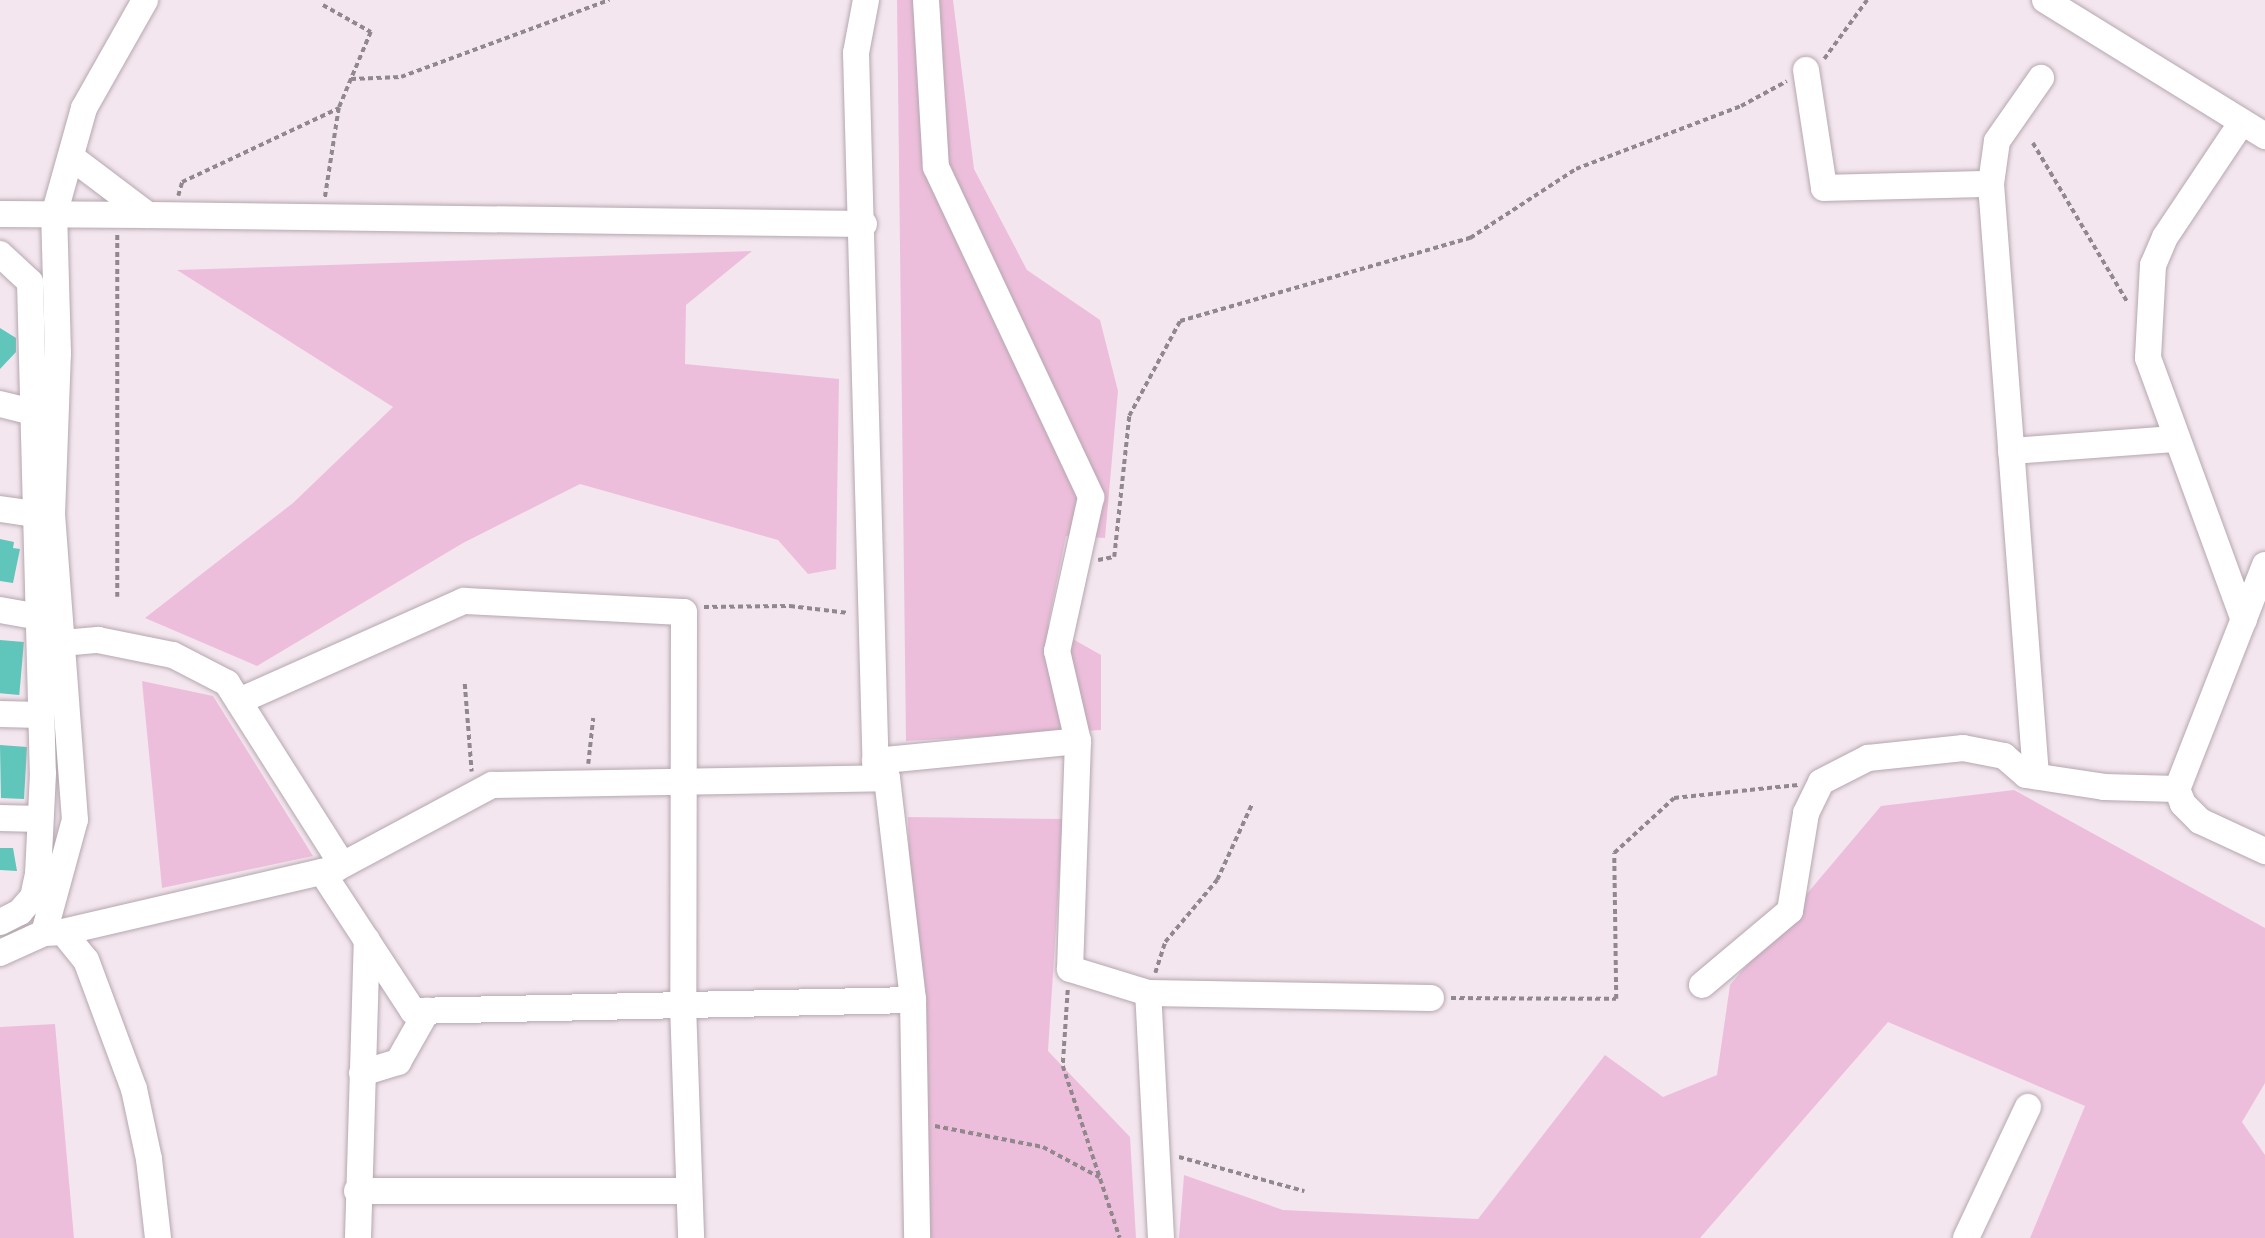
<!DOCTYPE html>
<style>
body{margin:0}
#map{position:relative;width:2265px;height:1238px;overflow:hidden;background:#f4e6ee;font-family:"Alegreya Sans",sans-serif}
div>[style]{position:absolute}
.green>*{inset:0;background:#edbedb}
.building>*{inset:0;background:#60c5ba;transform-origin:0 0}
.path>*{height:3.5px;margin-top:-1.75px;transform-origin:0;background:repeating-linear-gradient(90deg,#91888d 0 5px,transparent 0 8.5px)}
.roads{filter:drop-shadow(0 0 2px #b5a7af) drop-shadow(0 0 2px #b5a7af)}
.minor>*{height:26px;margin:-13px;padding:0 13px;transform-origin:13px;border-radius:13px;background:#fff}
span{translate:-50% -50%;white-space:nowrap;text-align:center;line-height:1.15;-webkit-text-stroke:6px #f4e6ee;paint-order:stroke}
</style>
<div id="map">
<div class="green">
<div style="clip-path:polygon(897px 0,953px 0,974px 169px,1027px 270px,1100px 320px,1118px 391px,1105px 538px,1066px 536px,1048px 625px,1101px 655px,1101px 730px,906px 741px)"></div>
<div style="clip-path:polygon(752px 251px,686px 305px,685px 364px,839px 379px,836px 569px,808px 574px,778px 540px,580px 484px,463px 543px,257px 666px,145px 618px,293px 503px,393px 407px,177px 270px)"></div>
<div style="clip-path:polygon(142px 681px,213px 696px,313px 856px,162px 888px)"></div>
<div style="clip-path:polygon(2014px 790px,2265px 928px,2265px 1083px,2242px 1122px,2265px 1155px,2265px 1238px,2030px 1238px,2085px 1106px,1888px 1022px,1700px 1238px,1179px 1238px,1184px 1175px,1283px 1210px,1478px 1219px,1605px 1055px,1663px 1097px,1717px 1075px,1730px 985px,1881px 806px)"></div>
<div style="clip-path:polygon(908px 817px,1063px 819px,1048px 1051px,1130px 1137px,1136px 1238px,919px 1238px)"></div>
<div style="clip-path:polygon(55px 1024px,74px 1238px,0 1238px,0 1027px)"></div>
</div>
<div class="building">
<div style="clip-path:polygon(0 328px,16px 338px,16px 352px,0 369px)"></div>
<div style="clip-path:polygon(0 539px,14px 542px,13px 548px,20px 549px,13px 583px,0 581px)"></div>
<div style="left:0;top:640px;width:24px;height:53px;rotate:5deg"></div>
<div style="clip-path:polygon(0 745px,27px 747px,24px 799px,1px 798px)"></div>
<div style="clip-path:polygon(0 848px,13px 848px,17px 871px,0 870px)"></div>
</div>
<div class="path">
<div style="left:323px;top:5px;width:55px;rotate:29.4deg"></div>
<div style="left:371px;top:32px;width:82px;rotate:112.8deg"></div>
<div style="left:1824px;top:59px;width:73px;rotate:-53.9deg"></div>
<div style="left:351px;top:79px;width:50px;rotate:-2.3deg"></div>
<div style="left:401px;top:77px;width:222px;rotate:-20.3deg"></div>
<div style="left:2033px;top:143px;width:186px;rotate:59.3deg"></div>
<div style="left:178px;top:196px;width:15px;rotate:-74deg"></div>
<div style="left:182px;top:182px;width:174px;rotate:-25.2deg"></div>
<div style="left:339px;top:108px;width:91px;rotate:98.8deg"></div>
<div style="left:1098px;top:560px;width:16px;rotate:-11deg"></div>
<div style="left:1114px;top:557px;width:142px;rotate:-83.9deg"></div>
<div style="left:1129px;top:416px;width:108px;rotate:-61.8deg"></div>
<div style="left:1180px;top:321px;width:302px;rotate:-16deg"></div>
<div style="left:1470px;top:238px;width:126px;rotate:-33.1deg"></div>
<div style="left:1576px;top:169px;width:177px;rotate:-20.9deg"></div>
<div style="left:1741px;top:106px;width:52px;rotate:-28.5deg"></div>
<div style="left:117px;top:597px;width:363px;rotate:-90deg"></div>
<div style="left:704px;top:607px;width:86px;rotate:-0.7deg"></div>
<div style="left:790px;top:606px;width:59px;rotate:6.8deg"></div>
<div style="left:465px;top:684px;width:88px;rotate:85.5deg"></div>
<div style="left:588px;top:764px;width:46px;rotate:-83.8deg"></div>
<div style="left:1155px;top:973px;width:33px;rotate:-72deg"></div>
<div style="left:1165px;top:942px;width:81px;rotate:-50deg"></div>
<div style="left:1217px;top:880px;width:84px;rotate:-65.3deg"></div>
<div style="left:1068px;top:990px;width:76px;rotate:93.8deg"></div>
<div style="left:1063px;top:1066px;width:181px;rotate:71.7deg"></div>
<div style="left:1451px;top:998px;width:165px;rotate:0.3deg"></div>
<div style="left:1616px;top:999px;width:146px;rotate:-90.8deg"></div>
<div style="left:1614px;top:853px;width:81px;rotate:-42.5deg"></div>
<div style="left:1674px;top:798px;width:125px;rotate:-6deg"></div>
<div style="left:935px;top:1126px;width:110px;rotate:11deg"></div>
<div style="left:1043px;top:1147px;width:64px;rotate:28.2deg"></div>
<div style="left:1179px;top:1157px;width:130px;rotate:15.2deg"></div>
</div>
<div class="roads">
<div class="minor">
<div style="left:866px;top:0;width:54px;rotate:100.7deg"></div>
<div style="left:856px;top:53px;width:725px;rotate:88.42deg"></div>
<div style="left:926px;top:0;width:167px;rotate:86.6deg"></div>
<div style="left:936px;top:167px;width:365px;rotate:64.8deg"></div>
<div style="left:1091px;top:497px;width:158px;rotate:102.4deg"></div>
<div style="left:1057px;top:651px;width:92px;rotate:76.9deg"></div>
<div style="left:1078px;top:741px;width:228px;rotate:92deg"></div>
<div style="left:1070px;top:969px;width:82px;rotate:17.1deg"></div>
<div style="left:2045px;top:0;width:259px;rotate:31.7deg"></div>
<div style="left:1806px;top:70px;width:119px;rotate:81.3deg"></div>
<div style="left:1824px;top:188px;width:167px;rotate:-1.4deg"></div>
<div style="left:1991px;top:184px;width:594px;rotate:85.65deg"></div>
<div style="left:2242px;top:122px;width:138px;rotate:123.8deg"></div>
<div style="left:2165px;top:237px;width:30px;rotate:113deg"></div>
<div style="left:2153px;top:265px;width:93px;rotate:93.1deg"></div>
<div style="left:2148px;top:358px;width:279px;rotate:69.9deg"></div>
<div style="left:71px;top:157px;width:96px;rotate:37deg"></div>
<div style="left:148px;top:215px;width:716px;rotate:0.72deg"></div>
<div style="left:1991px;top:184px;width:43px;rotate:-82.1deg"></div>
<div style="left:1997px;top:141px;width:77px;rotate:-55.1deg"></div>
<div style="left:0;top:214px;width:148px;rotate:0.4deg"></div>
<div style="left:0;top:254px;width:41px;rotate:43deg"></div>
<div style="left:30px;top:282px;width:491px;rotate:88.5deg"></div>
<div style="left:43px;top:773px;width:101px;rotate:92.8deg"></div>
<div style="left:38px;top:874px;width:24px;rotate:102deg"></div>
<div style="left:33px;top:897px;width:20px;rotate:131deg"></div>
<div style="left:20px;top:912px;width:22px;rotate:153deg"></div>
<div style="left:0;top:404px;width:34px;rotate:14deg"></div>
<div style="left:2011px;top:451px;width:164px;rotate:-4.2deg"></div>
<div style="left:0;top:509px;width:36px;rotate:8deg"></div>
<div style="left:2265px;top:565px;width:241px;rotate:111.4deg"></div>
<div style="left:2177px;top:789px;width:16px;rotate:68deg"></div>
<div style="left:2183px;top:804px;width:24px;rotate:45deg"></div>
<div style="left:2200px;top:821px;width:72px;rotate:24.8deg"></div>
<div style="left:0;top:610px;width:40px;rotate:10deg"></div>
<div style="left:62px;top:643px;width:36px;rotate:-5deg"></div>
<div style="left:98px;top:640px;width:76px;rotate:11.3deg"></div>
<div style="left:173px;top:655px;width:61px;rotate:27.4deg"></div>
<div style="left:227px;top:683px;width:214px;rotate:57.6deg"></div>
<div style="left:239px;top:701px;width:246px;rotate:-24deg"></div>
<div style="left:464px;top:601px;width:220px;rotate:2.9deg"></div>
<div style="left:684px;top:612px;width:393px;rotate:90.1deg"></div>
<div style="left:683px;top:1005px;width:233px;rotate:88deg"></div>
<div style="left:0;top:714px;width:41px;rotate:1.4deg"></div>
<div style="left:875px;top:761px;width:204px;rotate:-5.6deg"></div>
<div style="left:0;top:818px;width:40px;rotate:1.4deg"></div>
<div style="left:322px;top:872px;width:166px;rotate:56.8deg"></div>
<div style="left:413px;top:1011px;width:500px;rotate:-1.26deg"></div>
<div style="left:63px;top:932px;width:281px;rotate:-13.1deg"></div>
<div style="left:337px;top:868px;width:176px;rotate:-28.2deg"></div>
<div style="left:492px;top:785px;width:395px;rotate:-1deg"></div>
<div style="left:887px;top:778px;width:224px;rotate:83.3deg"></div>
<div style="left:913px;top:1000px;width:238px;rotate:89deg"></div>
<div style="left:44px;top:933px;width:117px;rotate:-74.7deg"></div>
<div style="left:75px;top:820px;width:306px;rotate:-94.3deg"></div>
<div style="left:52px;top:515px;width:161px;rotate:-87.9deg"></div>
<div style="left:58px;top:354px;width:139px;rotate:-91.6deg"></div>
<div style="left:54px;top:215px;width:111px;rotate:-74.3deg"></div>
<div style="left:84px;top:108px;width:124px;rotate:-60.5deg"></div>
<div style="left:0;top:953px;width:48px;rotate:-24.4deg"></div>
<div style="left:44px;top:933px;width:19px;rotate:-3deg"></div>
<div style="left:63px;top:932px;width:36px;rotate:51deg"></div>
<div style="left:86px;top:960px;width:138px;rotate:69.6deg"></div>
<div style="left:134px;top:1089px;width:72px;rotate:77.9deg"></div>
<div style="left:149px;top:1159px;width:80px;rotate:83.5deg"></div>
<div style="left:1702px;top:985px;width:115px;rotate:-40.1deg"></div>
<div style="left:1790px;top:911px;width:99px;rotate:-80.7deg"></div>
<div style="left:1806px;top:813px;width:34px;rotate:-64deg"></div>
<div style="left:1821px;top:782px;width:53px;rotate:-27.1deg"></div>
<div style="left:1868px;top:758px;width:96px;rotate:-6deg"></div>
<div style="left:1963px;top:748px;width:42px;rotate:11deg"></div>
<div style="left:2004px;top:756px;width:29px;rotate:41deg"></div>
<div style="left:2026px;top:775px;width:79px;rotate:8.7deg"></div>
<div style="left:2104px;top:787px;width:73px;rotate:1.6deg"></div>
<div style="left:362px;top:1073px;width:38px;rotate:-17deg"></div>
<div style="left:398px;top:1062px;width:59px;rotate:-60.4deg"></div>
<div style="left:357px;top:1191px;width:332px"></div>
<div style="left:358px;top:1238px;width:298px;rotate:-88.3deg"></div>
<div style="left:1161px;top:1238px;width:245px;rotate:-93deg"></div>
<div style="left:1148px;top:993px;width:283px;rotate:1deg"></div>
<div style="left:1966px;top:1238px;width:145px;rotate:-64.7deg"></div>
</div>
</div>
</div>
